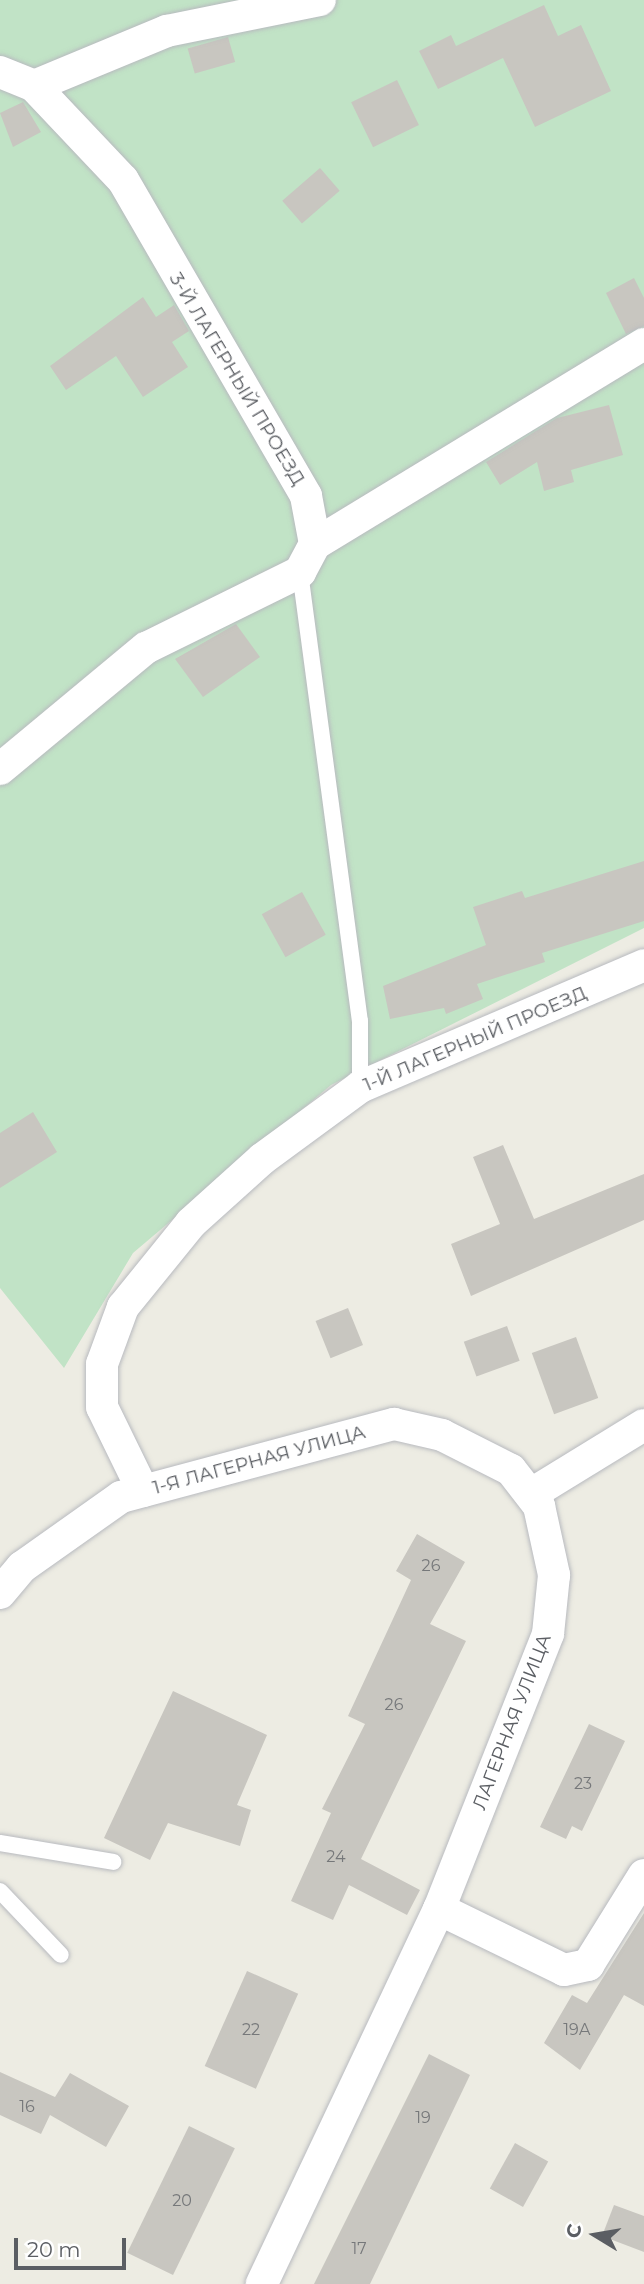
<!DOCTYPE html>
<meta charset="utf-8">
<style>
body{margin:0}
#map{position:relative;width:644px;height:2284px;overflow:hidden;background:#edece3;font-family:Montserrat,sans-serif}
div>[style]{position:absolute}
.green>*{inset:0;background:#c1e3c6}
.building>*{inset:0;background:#c8c6c0;transform-origin:0 0}
.roads{filter:drop-shadow(0 0 2px #b8babf) drop-shadow(0 0 2px #b8babf)}
.lane>*{height:16px;margin:-8px;padding:0 8px;transform-origin:8px;border-radius:8px;background:#fff}
.street>*{height:32px;margin:-16px;padding:0 16px;transform-origin:16px;border-radius:16px;background:#fff}
span{translate:-50% -50%;white-space:nowrap;text-align:center;line-height:1.15;-webkit-text-stroke:5px #fff;paint-order:stroke}
.number-label{font-size:16px;color:#76787a}
.number-label span{-webkit-text-stroke-width:0}
.street-label{font-size:19px;color:#5b5e63}
.north{position:absolute;left:560px;top:2200px;width:70px;height:70px;-webkit-text-stroke:5px #fff;paint-order:stroke;rotate:281deg;font-size:19px;font-weight:700;line-height:28px;text-align:center;color:#5b5e63}
.north::after{content:'';display:block;margin:auto;width:24px;height:32px;background:#5b5e63;clip-path:polygon(50% 0,100% 100%,50% 72%,0 100%)}
.scale{position:absolute;left:14px;top:2238px;width:112px;height:32px;box-sizing:border-box;border:4px solid #5b5e63;border-top:0;padding-left:9px;font-size:21px;line-height:24px;white-space:nowrap;color:#5b5e63;-webkit-text-stroke:5px #fff;paint-order:stroke}
</style>
<div id="map">
<div class="green">
<div style="clip-path:polygon(0 0,644px 0,644px 928px,331px 1085px,133px 1253px,64px 1368px,0 1288px)"></div>
</div>
<div class="building">
<div style="clip-path:polygon(544px 5px,558px 36px,581px 25px,611px 91px,535px 127px,503px 58px,438px 89px,419px 51px,451px 35px,456px 46px)"></div>
<div style="left:228px;top:37px;width:26px;height:42px;rotate:74deg"></div>
<div style="left:397px;top:80px;width:50px;height:51px;rotate:64deg"></div>
<div style="clip-path:polygon(23px 102px,41px 132px,13px 147px,0 113px)"></div>
<div style="left:320px;top:168px;width:30px;height:50px;rotate:49deg"></div>
<div style="clip-path:polygon(634px 278px,644px 298px,644px 326px,626px 334px,606px 293px)"></div>
<div style="clip-path:polygon(143px 297px,156px 317px,174px 305px,189px 331px,172px 342px,188px 367px,143px 397px,116px 356px,66px 390px,50px 366px)"></div>
<div style="clip-path:polygon(609px 405px,623px 455px,571px 470px,574px 482px,544px 491px,537px 462px,500px 485px,486px 462px,557px 418px)"></div>
<div style="clip-path:polygon(236px 624px,260px 657px,203px 697px,175px 659px)"></div>
<div style="clip-path:polygon(644px 861px,644px 921px,542px 953px,545px 962px,477px 984px,483px 999px,446px 1014px,444px 1008px,390px 1019px,383px 986px,486px 945px,473px 907px,522px 891px,525px 898px)"></div>
<div style="left:302px;top:892px;width:49px;height:46px;rotate:61deg"></div>
<div style="clip-path:polygon(33px 1112px,57px 1152px,0 1188px,0 1133px)"></div>
<div style="clip-path:polygon(503px 1145px,534px 1219px,644px 1174px,644px 1220px,471px 1296px,451px 1244px,500px 1224px,473px 1157px)"></div>
<div style="left:348px;top:1308px;width:40px;height:35px;rotate:68deg"></div>
<div style="left:507px;top:1326px;width:37px;height:46px;rotate:70deg"></div>
<div style="left:576px;top:1337px;width:65px;height:47px;rotate:70deg"></div>
<div style="clip-path:polygon(417px 1534px,465px 1562px,430px 1624px,466px 1641px,361px 1859px,420px 1890px,407px 1915px,349px 1885px,333px 1920px,291px 1901px,331px 1813px,322px 1809px,365px 1724px,348px 1716px,411px 1580px,396px 1571px)"></div>
<div style="clip-path:polygon(173px 1691px,267px 1735px,237px 1805px,251px 1810px,240px 1846px,168px 1823px,150px 1860px,104px 1838px)"></div>
<div style="clip-path:polygon(589px 1724px,625px 1741px,582px 1831px,572px 1826px,566px 1839px,540px 1827px)"></div>
<div style="clip-path:polygon(644px 1913px,644px 2006px,624px 1995px,580px 2070px,544px 2043px,572px 1995px,587px 2003px)"></div>
<div style="left:247px;top:1971px;width:56px;height:104px;rotate:24deg"></div>
<div style="clip-path:polygon(429px 2054px,470px 2075px,370px 2284px,314px 2284px)"></div>
<div style="clip-path:polygon(0 2072px,55px 2097px,70px 2073px,129px 2106px,106px 2147px,50px 2115px,41px 2134px,0 2115px)"></div>
<div style="left:189px;top:2126px;width:51px;height:141px;rotate:26deg"></div>
<div style="left:515px;top:2143px;width:38px;height:52px;rotate:29deg"></div>
<div style="clip-path:polygon(614px 2205px,644px 2216px,644px 2252px,602px 2236px)"></div>
</div>
<div class="roads">
<div class="lane">
<div style="left:300px;top:572px;width:453px;rotate:82.4deg"></div>
<div style="left:360px;top:1021px;width:66px;rotate:90deg"></div>
<div style="left:0;top:1843px;width:115px;rotate:9.5deg"></div>
<div style="left:0;top:1891px;width:88px;rotate:46.4deg"></div>
</div>
<div class="street">
<div style="left:0;top:72px;width:37px;rotate:22deg"></div>
<div style="left:34px;top:86px;width:129px;rotate:46.6deg"></div>
<div style="left:123px;top:180px;width:365px;rotate:59.9deg"></div>
<div style="left:306px;top:496px;width:49px;rotate:79.4deg"></div>
<div style="left:315px;top:544px;width:385px;rotate:-31.3deg"></div>
<div style="left:34px;top:86px;width:144px;rotate:-22.5deg"></div>
<div style="left:167px;top:31px;width:156px;rotate:-11.5deg"></div>
<div style="left:0;top:769px;width:190px;rotate:-39.7deg"></div>
<div style="left:146px;top:648px;width:172px;rotate:-26.3deg"></div>
<div style="left:300px;top:572px;width:32px;rotate:-62deg"></div>
<div style="left:143px;top:1491px;width:93px;rotate:-116deg"></div>
<div style="left:102px;top:1407px;width:43px;rotate:-90deg"></div>
<div style="left:102px;top:1364px;width:61px;rotate:-69.8deg"></div>
<div style="left:123px;top:1307px;width:108px;rotate:-51deg"></div>
<div style="left:191px;top:1223px;width:96px;rotate:-42deg"></div>
<div style="left:262px;top:1159px;width:122px;rotate:-36.3deg"></div>
<div style="left:360px;top:1087px;width:309px;rotate:-23.2deg"></div>
<div style="left:533px;top:1493px;width:130px;rotate:-31.5deg"></div>
<div style="left:0;top:1593px;width:34px;rotate:-50deg"></div>
<div style="left:22px;top:1567px;width:121px;rotate:-35.3deg"></div>
<div style="left:121px;top:1497px;width:283px;rotate:-15deg"></div>
<div style="left:394px;top:1424px;width:49px;rotate:12.9deg"></div>
<div style="left:442px;top:1435px;width:77px;rotate:26.9deg"></div>
<div style="left:511px;top:1470px;width:46px;rotate:52.1deg"></div>
<div style="left:539px;top:1506px;width:71px;rotate:77.7deg"></div>
<div style="left:554px;top:1575px;width:59px;rotate:95.8deg"></div>
<div style="left:548px;top:1634px;width:296px;rotate:111.6deg"></div>
<div style="left:439px;top:1909px;width:415px;rotate:115.3deg"></div>
<div style="left:439px;top:1909px;width:139px;rotate:26deg"></div>
<div style="left:564px;top:1970px;width:25px;rotate:-12deg"></div>
<div style="left:588px;top:1965px;width:106px;rotate:-58.1deg"></div>
</div>
</div>
<div class="number-label">
<span style="left:431px;top:1566px">26</span>
<span style="left:394px;top:1705px">26</span>
<span style="left:583px;top:1784px">23</span>
<span style="left:336px;top:1857px">24</span>
<span style="left:251px;top:2030px">22</span>
<span style="left:577px;top:2030px">19А</span>
<span style="left:27px;top:2107px">16</span>
<span style="left:423px;top:2118px">19</span>
<span style="left:182px;top:2201px">20</span>
<span style="left:359px;top:2249px">17</span>
</div>
<div class="street-label">
<span style="left:237px;top:379px;rotate:59deg">3-Й ЛАГЕРНЫЙ ПРОЕЗД</span>
<span style="left:475px;top:1039px;rotate:-23deg">1-Й ЛАГЕРНЫЙ ПРОЕЗД</span>
<span style="left:259px;top:1460px;rotate:-15deg">1-Я ЛАГЕРНАЯ УЛИЦА</span>
<span style="left:512px;top:1722px;rotate:-69deg">ЛАГЕРНАЯ УЛИЦА</span>
</div>
<div class="north">С</div>
<div class="scale">20 m</div>
</div>
